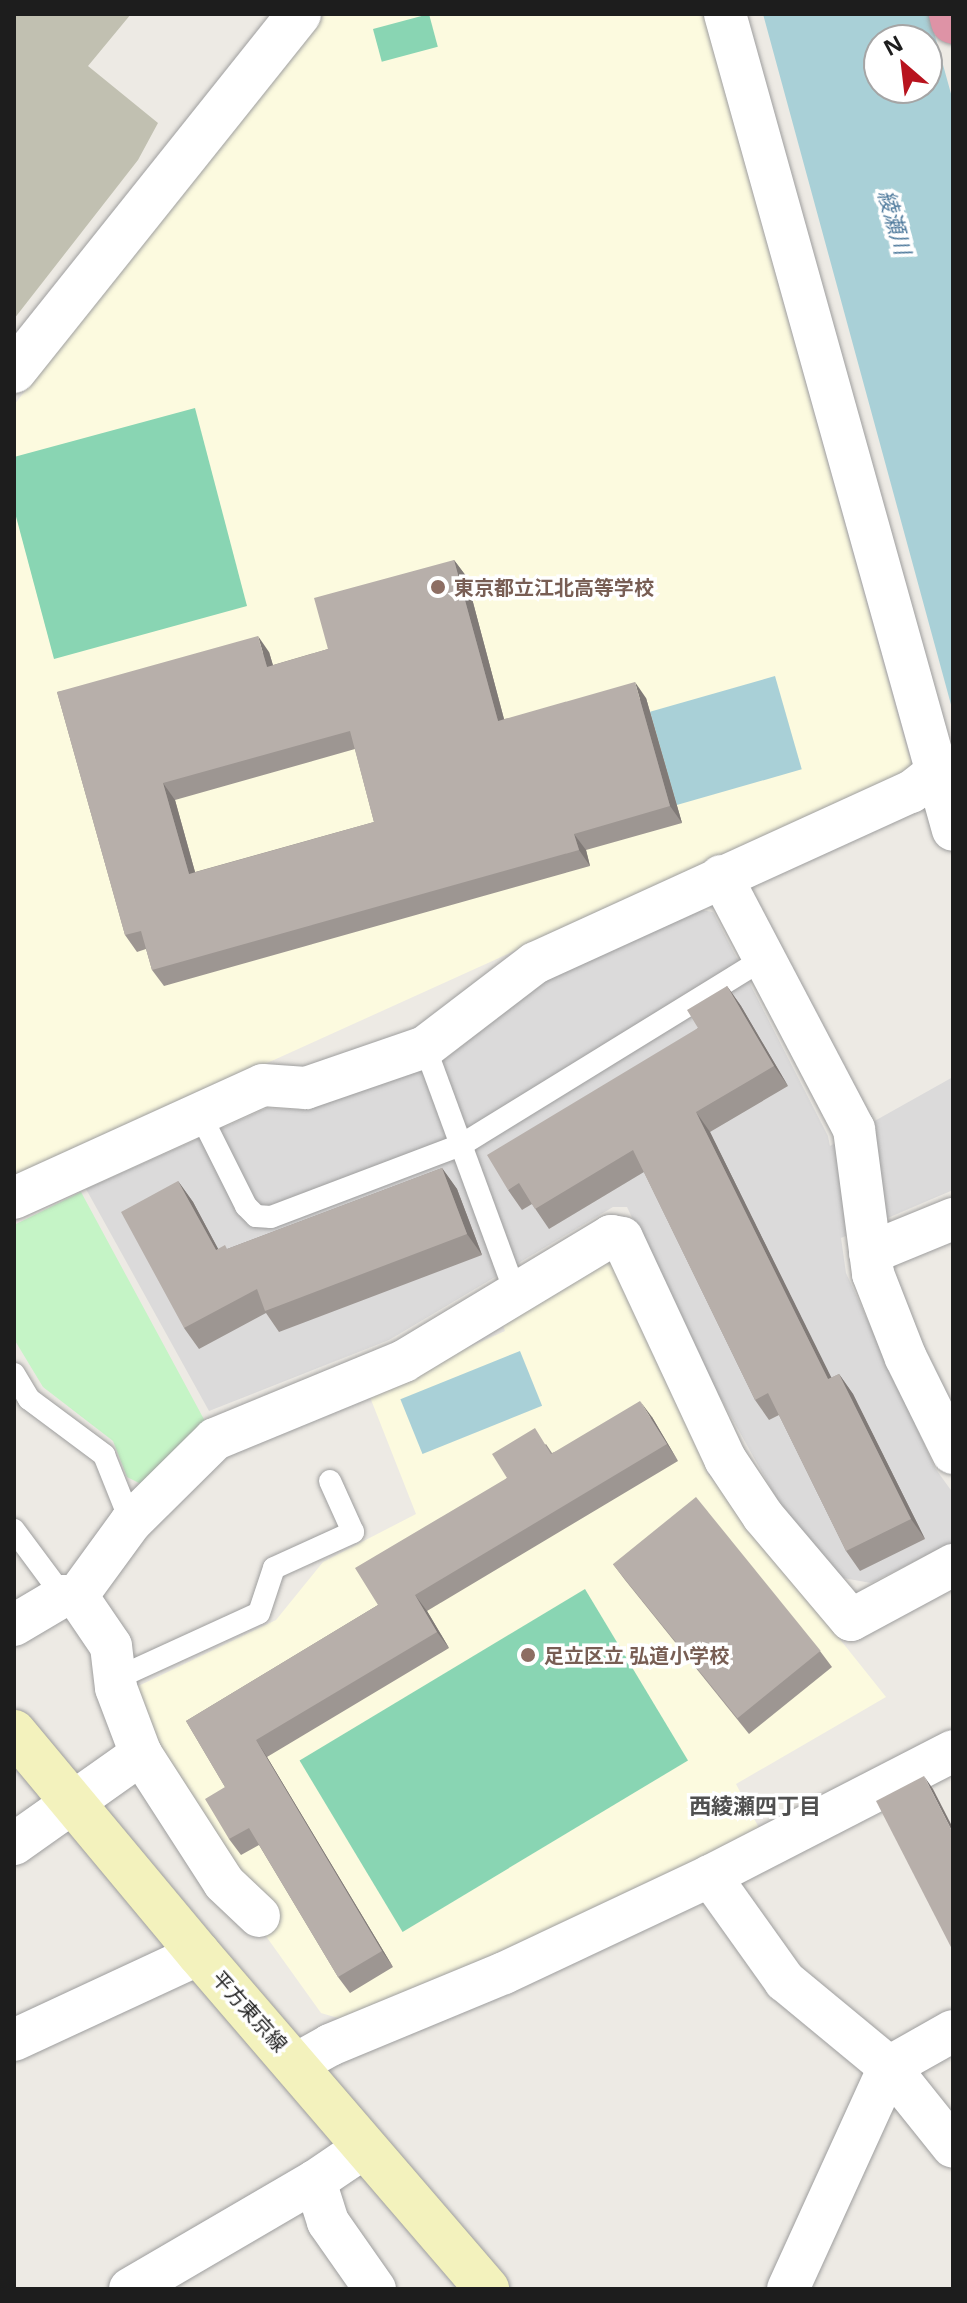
<!DOCTYPE html>
<meta charset="utf-8">
<style>
body{margin:0}
#map{position:relative;width:967px;height:2303px;overflow:hidden;background:#edeae4;font-family:"Open Sans","Noto Sans JP",sans-serif}
div>[style]{position:absolute}
.residential>*{inset:0;background:#dbdada}
.education>*{inset:0;background:#fcfadf}
.construction>*{inset:0;background:#c1c0b1}
.park>*{inset:0;background:#c5f4c6}
.pitch>*{inset:0;background:#89d5b3;transform-origin:0 0}
.water>*{inset:0;background:#a9d0d7;transform-origin:0 0}
.roads{filter:drop-shadow(0 0 2px #9e9e9e) drop-shadow(0 0 2px #9e9e9e)}
.service>*{height:22px;margin:-11px;padding:0 11px;transform-origin:11px;border-radius:11px;background:#fff}
.minor>*{height:42px;margin:-21px;padding:0 21px;transform-origin:21px;border-radius:21px;background:#fff}
.tertiary>*{height:44px;margin:-22px;padding:0 22px;transform-origin:22px;border-radius:22px;background:#fff}
.secondary>*{height:44px;margin:-22px;padding:0 22px;transform-origin:22px;border-radius:22px;background:#f3f2bd}
.motorway>*{height:44px;margin:-22px;padding:0 22px;transform-origin:22px;border-radius:22px;background:#de93a6}
.wall>*{inset:0;background:#9d9692}
.shaded-wall>*{inset:0;background:#807a77}
.building>*{inset:0;background:#b7afaa;transform-origin:0 0}
.dots>*{width:22px;height:22px;translate:-50% -50%;box-sizing:border-box;border:4px solid #fff;border-radius:50%}
span{translate:-50% -50%;white-space:nowrap;text-align:center;line-height:1.15;-webkit-text-stroke:7px #fff;paint-order:stroke}
.education-label{font-size:20px;color:#785e54;font-weight:700}
.left{translate:0 -50%;text-align:left}
.street-label{font-size:20px;color:#1d1d1d}
.water-label{font-size:22px;color:#507b9d;font-style:italic}
.neighbourhood-label{font-size:22px;color:#505050;font-weight:700}
.frame{position:absolute;inset:0;border:16px solid #1d1d1d;pointer-events:none}
.north{position:absolute;left:863px;top:24px;width:80px;height:80px;box-sizing:border-box;background:#fff;border:2px solid #a5a5a5;border-radius:50%;rotate:332deg;font-size:22px;font-weight:700;line-height:32px;text-align:center;color:#1d1d1d}
.north::after{content:'';display:block;margin:auto;width:28px;height:36px;background:#b8131e;clip-path:polygon(50% 0,100% 100%,50% 72%,0 100%)}
</style>
<div id="map">
<div class="residential">
<div style="clip-path:polygon(694px 909px,713px 912px,828px 1136px,830px 1146px,953px 1077px,953px 1190px,841px 1238px,846px 1273px,935px 1468px,953px 1493px,953px 1542px,871px 1583px,838px 1577px,777px 1499px,709px 1377px,627px 1207px,613px 1207px,389px 1340px,209px 1411px,86px 1189px,267px 1108px,308px 1110px,445px 1059px,543px 982px)"></div>
</div>
<div class="education">
<div style="clip-path:polygon(324px 14px,703px 14px,913px 770px,14px 1178px,14px 405px)"></div>
<div style="clip-path:polygon(606px 1259px,627px 1271px,708px 1474px,886px 1697px,736px 1784px,760px 1830px,355px 2023px,321px 2013px,258px 1925px,159px 1760px,130px 1690px,276px 1620px,323px 1562px,416px 1514px,368px 1392px,505px 1331px,500px 1318px)"></div>
</div>
<div class="construction">
<div style="clip-path:polygon(14px 14px,131px 14px,88px 66px,158px 123px,138px 160px,14px 319px)"></div>
</div>
<div class="park">
<div style="clip-path:polygon(81px 1192px,206px 1423px,143px 1485px,127px 1477px,113px 1441px,43px 1387px,14px 1339px,14px 1225px)"></div>
</div>
<div class="pitch">
<div style="left:429px;top:14px;width:34px;height:58px;rotate:75deg"></div>
<div style="clip-path:polygon(195px 408px,247px 606px,54px 659px,14px 509px,14px 457px)"></div>
<div style="left:585px;top:1589px;width:200px;height:333px;rotate:59deg"></div>
</div>
<div class="water">
<div style="clip-path:polygon(evenodd,763px 14px,929px 14px,953px 101px,953px 712px,763px 14px,879px 40px,927px 40px,927px 88px,879px 88px,879px 40px)"></div>
<div style="left:775px;top:676px;width:97px;height:130px;rotate:74deg"></div>
<div style="left:520px;top:1351px;width:59px;height:129px;rotate:68deg"></div>
</div>
<div class="roads">
<div class="service">
<div style="left:425px;top:1047px;width:263px;rotate:69.8deg"></div>
<div style="left:200px;top:1114px;width:103px;rotate:63.4deg"></div>
<div style="left:246px;top:1206px;width:14px;rotate:45deg"></div>
<div style="left:256px;top:1216px;width:15px;rotate:4deg"></div>
<div style="left:271px;top:1217px;width:203px;rotate:-20.8deg"></div>
<div style="left:461px;top:1145px;width:357px;rotate:-31.6deg"></div>
<div style="left:14px;top:1374px;width:29px;rotate:59deg"></div>
<div style="left:29px;top:1399px;width:94px;rotate:36.7deg"></div>
<div style="left:104px;top:1455px;width:72px;rotate:68.1deg"></div>
<div style="left:14px;top:1530px;width:82px;rotate:53.4deg"></div>
<div style="left:115px;top:1679px;width:158px;rotate:-24.6deg"></div>
<div style="left:259px;top:1613px;width:47px;rotate:-71.6deg"></div>
<div style="left:274px;top:1568px;width:87px;rotate:-24.5deg"></div>
<div style="left:353px;top:1532px;width:56px;rotate:-114.3deg"></div>
</div>
<div class="minor">
<div style="left:725px;top:14px;width:847px;rotate:74.39deg"></div>
<div style="left:721px;top:876px;width:286px;rotate:62.3deg"></div>
<div style="left:854px;top:1129px;width:146px;rotate:82.5deg"></div>
<div style="left:873px;top:1274px;width:90px;rotate:68.6deg"></div>
<div style="left:906px;top:1358px;width:106px;rotate:63.7deg"></div>
<div style="left:14px;top:1198px;width:273px;rotate:-24.4deg"></div>
<div style="left:263px;top:1085px;width:43px;rotate:4deg"></div>
<div style="left:306px;top:1088px;width:126px;rotate:-19deg"></div>
<div style="left:425px;top:1047px;width:138px;rotate:-37.4deg"></div>
<div style="left:535px;top:963px;width:413px;rotate:-24.5deg"></div>
<div style="left:911px;top:792px;width:34px;rotate:-38deg"></div>
<div style="left:870px;top:1253px;width:90px;rotate:-22.3deg"></div>
<div style="left:77px;top:1596px;width:92px;rotate:-53.9deg"></div>
<div style="left:131px;top:1522px;width:118px;rotate:-44.7deg"></div>
<div style="left:215px;top:1439px;width:204px;rotate:-22.4deg"></div>
<div style="left:404px;top:1361px;width:242px;rotate:-31.1deg"></div>
<div style="left:611px;top:1236px;width:11px;rotate:10deg"></div>
<div style="left:622px;top:1238px;width:244px;rotate:65deg"></div>
<div style="left:725px;top:1459px;width:69px;rotate:56.3deg"></div>
<div style="left:763px;top:1516px;width:136px;rotate:49.8deg"></div>
<div style="left:851px;top:1620px;width:116px;rotate:-28.3deg"></div>
<div style="left:14px;top:1625px;width:57px;rotate:-30.6deg"></div>
<div style="left:63px;top:1596px;width:14px"></div>
<div style="left:77px;top:1596px;width:60px;rotate:55.8deg"></div>
<div style="left:111px;top:1646px;width:42px;rotate:83.2deg"></div>
<div style="left:116px;top:1688px;width:71px;rotate:69.3deg"></div>
<div style="left:141px;top:1754px;width:153px;rotate:57.2deg"></div>
<div style="left:224px;top:1883px;width:48px;rotate:43.3deg"></div>
<div style="left:14px;top:1844px;width:156px;rotate:-35.3deg"></div>
<div style="left:710px;top:1876px;width:129px;rotate:54.5deg"></div>
<div style="left:785px;top:1981px;width:135px;rotate:39.6deg"></div>
<div style="left:889px;top:2067px;width:102px;rotate:51.3deg"></div>
<div style="left:14px;top:2040px;width:204px;rotate:-24.9deg"></div>
<div style="left:296px;top:2064px;width:39px;rotate:-29deg"></div>
<div style="left:330px;top:2045px;width:188px;rotate:-22.5deg"></div>
<div style="left:504px;top:1973px;width:228px;rotate:-25.2deg"></div>
<div style="left:710px;top:1876px;width:273px;rotate:-27.2deg"></div>
<div style="left:315px;top:2181px;width:43px;rotate:72.4deg"></div>
<div style="left:328px;top:2222px;width:82px;rotate:55deg"></div>
<div style="left:130px;top:2289px;width:214px;rotate:-30.3deg"></div>
<div style="left:315px;top:2181px;width:60px;rotate:-34.2deg"></div>
<div style="left:788px;top:2289px;width:244px;rotate:-65.5deg"></div>
<div style="left:889px;top:2067px;width:73px;rotate:-29.4deg"></div>
</div>
<div class="tertiary">
<div style="left:14px;top:371px;width:457px;rotate:-51.4deg"></div>
</div>
<div class="secondary">
<div style="left:14px;top:1732px;width:289px;rotate:50.2deg"></div>
<div style="left:199px;top:1954px;width:442px;rotate:49.3deg"></div>
</div>
<div class="motorway">
<div style="left:951px;top:14px;width:8px;rotate:76deg"></div>
</div>
</div>
<div class="wall">
<div style="clip-path:polygon(evenodd,454px 560px,466px 576px,504px 719px,646px 698px,682px 823px,586px 850px,590px 866px,164px 986px,152px 970px,146px 949px,137px 952px,125px 935px,57px 692px,269px 652px,273px 665px,328px 649px,454px 560px,355px 749px,374px 822px,195px 872px,175px 800px,355px 749px)"></div>
<div style="clip-path:polygon(727px 986px,741px 1006px,788px 1086px,710px 1132px,831px 1378px,839px 1374px,853px 1394px,925px 1539px,860px 1571px,846px 1551px,779px 1415px,769px 1420px,755px 1400px,644px 1172px,549px 1229px,532px 1204px,522px 1210px,508px 1190px,698px 1028px)"></div>
<div style="clip-path:polygon(442px 1168px,457px 1189px,482px 1255px,279px 1332px,266px 1313px,199px 1349px,184px 1328px,178px 1181px,193px 1202px,218px 1249px,227px 1249px)"></div>
<div style="clip-path:polygon(652px 1417px,678px 1461px,427px 1611px,449px 1648px,267px 1757px,393px 1967px,350px 1993px,338px 1977px,259px 1845px,241px 1855px,229px 1839px,225px 1787px,186px 1721px,378px 1605px,507px 1478px,546px 1444px,552px 1453px)"></div>
<div style="clip-path:polygon(613px 1564px,820px 1651px,832px 1667px,749px 1734px,625px 1580px)"></div>
</div>
<div class="shaded-wall">
<div style="clip-path:polygon(454px 560px,466px 576px,509px 738px,498px 721px)"></div>
<div style="clip-path:polygon(258px 636px,269px 652px,278px 683px,267px 667px)"></div>
<div style="clip-path:polygon(635px 682px,646px 698px,682px 823px,670px 806px)"></div>
<div style="clip-path:polygon(163px 783px,175px 800px,200px 890px,189px 874px)"></div>
<div style="clip-path:polygon(574px 834px,586px 850px,590px 866px,579px 850px)"></div>
<div style="clip-path:polygon(727px 986px,741px 1006px,788px 1086px,774px 1066px)"></div>
<div style="clip-path:polygon(696px 1112px,710px 1132px,842px 1399px,828px 1379px)"></div>
<div style="clip-path:polygon(442px 1168px,457px 1189px,482px 1255px,467px 1234px)"></div>
<div style="clip-path:polygon(178px 1181px,193px 1202px,230px 1271px,216px 1250px)"></div>
<div style="clip-path:polygon(839px 1374px,853px 1394px,925px 1539px,911px 1519px)"></div>
<div style="clip-path:polygon(640px 1401px,652px 1417px,678px 1461px,667px 1444px)"></div>
<div style="clip-path:polygon(415px 1595px,427px 1611px,449px 1648px,437px 1632px)"></div>
<div style="clip-path:polygon(256px 1740px,267px 1757px,393px 1967px,382px 1951px)"></div>
<div style="clip-path:polygon(924px 1776px,933px 1789px,953px 1828px,953px 1833px)"></div>
</div>
<div class="building">
<div style="clip-path:polygon(evenodd,454px 560px,498px 721px,635px 682px,670px 806px,574px 834px,579px 850px,152px 970px,141px 931px,125px 935px,57px 692px,258px 636px,267px 667px,328px 649px,314px 598px,454px 560px,350px 731px,374px 822px,189px 874px,163px 783px,350px 731px)"></div>
<div style="clip-path:polygon(727px 986px,774px 1066px,696px 1112px,828px 1379px,839px 1374px,911px 1519px,846px 1551px,768px 1393px,755px 1400px,633px 1150px,535px 1209px,519px 1183px,508px 1190px,487px 1155px,698px 1028px,687px 1010px)"></div>
<div style="clip-path:polygon(442px 1168px,467px 1234px,265px 1311px,257px 1289px,184px 1328px,121px 1212px,178px 1181px,216px 1250px,225px 1245px,227px 1249px)"></div>
<div style="clip-path:polygon(640px 1401px,667px 1444px,415px 1595px,437px 1632px,256px 1740px,382px 1951px,338px 1977px,249px 1828px,229px 1839px,205px 1799px,225px 1787px,186px 1721px,378px 1605px,355px 1568px,507px 1478px,492px 1454px,535px 1428px,551px 1454px)"></div>
<div style="left:696px;top:1497px;width:198px;height:107px;rotate:51deg"></div>
<div style="clip-path:polygon(924px 1776px,953px 1833px,953px 1951px,876px 1801px)"></div>
</div>
<div class="dots">
<div style="left:438px;top:587px;background:#8d6e63"></div>
<div style="left:528px;top:1655px;background:#8d6e63"></div>
</div>
<div class="education-label">
<span class="left" style="left:454px;top:587px">東京都立江北高等学校</span>
<span class="left" style="left:544px;top:1655px">足立区立 弘道小学校</span>
</div>
<div class="street-label">
<span style="left:250px;top:2011px;rotate:48deg">平方東京線</span>
</div>
<div class="water-label">
<span style="left:895px;top:222px;rotate:74deg">綾瀬川</span>
</div>
<div class="neighbourhood-label">
<span style="left:755px;top:1806px">西綾瀬四丁目</span>
</div>
<div class="frame"></div>
<div class="north">N</div>
</div>
